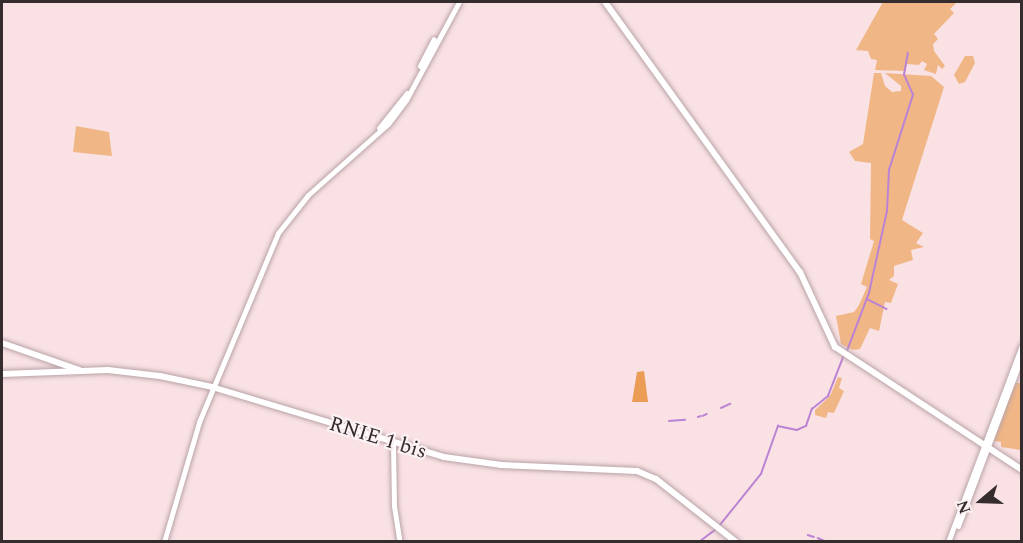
<!DOCTYPE html>
<style>
body{margin:0}
#map{position:relative;width:1023px;height:543px;overflow:hidden;background:#f9e1e4;font-family:Spectral,serif}
div>[style]{position:absolute}
.green>*{inset:0;background:#f1b686}
.forest>*{inset:0;background:#eb9c55}
.stream>*{height:1.5px;margin:-0.75px;padding:0 0.75px;transform-origin:0.75px;border-radius:0.75px;background:#bb83d4}
.roads{filter:drop-shadow(0 0 2px #b9a3a6) drop-shadow(0 0 2px #b9a3a6)}
.secondary>*{height:5px;margin:-2.5px;padding:0 2.5px;transform-origin:2.5px;border-radius:2.5px;background:#fff}
.primary>*{height:6px;margin:-3px;padding:0 3px;transform-origin:3px;border-radius:3px;background:#fff}
span{translate:-50% -50%;white-space:nowrap;text-align:center;line-height:1.15;-webkit-text-stroke:4.5px #fcf2f4;paint-order:stroke}
.street-label{font-size:21px;color:#352c2d}
.frame{position:absolute;inset:0;border:3px solid #352c2d;pointer-events:none}
.north{position:absolute;left:951px;top:471px;width:60px;height:60px;-webkit-text-stroke:4px #fcf2f4;paint-order:stroke;rotate:251deg;font-size:16px;font-weight:700;line-height:24px;text-align:center;color:#352c2d}
.north::after{content:'';display:block;margin:auto;width:21px;height:27px;background:#352c2d;clip-path:polygon(50% 0,100% 100%,50% 72%,0 100%)}
</style>
<div id="map">
<div class="green">
<div style="clip-path:polygon(883px 2px,957px 2px,950px 9px,954px 13px,934px 34px,938px 39px,933px 44px,934px 51px,945px 66px,942px 69px,938px 65px,936px 74px,924px 70px,927px 64px,922px 61px,919px 65px,907px 64px,905px 71px,875px 70px,877px 60px,871px 59px,868px 51px,856px 50px)"></div>
<div style="clip-path:polygon(965px 56px,973px 56px,975px 63px,965px 82px,959px 84px,954px 75px)"></div>
<div style="clip-path:polygon(874px 73px,881px 73px,885px 86px,892px 92px,901px 91px,901px 86px,885px 73px,931px 76px,944px 87px,902px 220px,923px 233px,916px 243px,924px 247px,911px 250px,913px 260px,894px 266px,894px 276px,889px 280px,898px 284px,891px 303px,885px 302px,879px 331px,870px 328px,860px 349px,853px 350px,841px 344px,836px 316px,854px 312px,859px 305px,867px 287px,861px 284px,874px 241px,870px 239px,871px 163px,855px 161px,849px 152px,863px 144px)"></div>
<div style="clip-path:polygon(76px 126px,109px 132px,112px 156px,73px 152px)"></div>
<div style="clip-path:polygon(838px 377px,842px 378px,839px 388px,844px 391px,834px 413px,828px 412px,826px 418px,815px 415px,815px 410px,830px 396px)"></div>
<div style="clip-path:polygon(1015px 383px,1021px 383px,1021px 450px,1001px 447px,1001px 442px,994px 441px)"></div>
</div>
<div class="forest">
<div style="clip-path:polygon(644px 371px,648px 402px,632px 402px,637px 372px)"></div>
</div>
<div class="stream">
<div style="left:867px;top:299px;width:22px;rotate:27deg"></div>
<div style="left:847px;top:351px;width:62px;rotate:-69.2deg"></div>
<div style="left:869px;top:293px;width:84px;rotate:-77.6deg"></div>
<div style="left:887px;top:211px;width:41px;rotate:-87.2deg"></div>
<div style="left:889px;top:170px;width:79px;rotate:-72.3deg"></div>
<div style="left:913px;top:95px;width:22px;rotate:-114deg"></div>
<div style="left:904px;top:75px;width:22px;rotate:-80deg"></div>
<div style="left:721px;top:408px;width:10px;rotate:-24deg"></div>
<div style="left:703px;top:416px;width:4px;rotate:-27deg"></div>
<div style="left:698px;top:417px;width:3px;rotate:-18deg"></div>
<div style="left:669px;top:421px;width:16px;rotate:-4deg"></div>
<div style="left:720px;top:525px;width:65px;rotate:-51.2deg"></div>
<div style="left:761px;top:474px;width:51px;rotate:-70.5deg"></div>
<div style="left:778px;top:426px;width:19px;rotate:12deg"></div>
<div style="left:797px;top:430px;width:10px;rotate:-24deg"></div>
<div style="left:806px;top:426px;width:18px;rotate:-71deg"></div>
<div style="left:812px;top:409px;width:21px;rotate:-39deg"></div>
<div style="left:828px;top:396px;width:44px;rotate:-68.7deg"></div>
<div style="left:808px;top:535px;width:6px;rotate:18deg"></div>
<div style="left:818px;top:538px;width:10px;rotate:24deg"></div>
<div style="left:699px;top:542px;width:20px;rotate:-37deg"></div>
</div>
<div class="roads">
<div class="secondary">
<div style="left:420px;top:66px;width:30px;rotate:-63deg"></div>
<div style="left:379px;top:128px;width:45px;rotate:-51.3deg"></div>
<div style="left:393px;top:444px;width:62px;rotate:89.1deg"></div>
<div style="left:394px;top:506px;width:36px;rotate:81deg"></div>
<div style="left:958px;top:526px;width:182px;rotate:-69.4deg"></div>
<div style="left:164px;top:542px;width:125px;rotate:-73.7deg"></div>
<div style="left:199px;top:422px;width:205px;rotate:-67.3deg"></div>
<div style="left:278px;top:233px;width:48px;rotate:-51.7deg"></div>
<div style="left:308px;top:195px;width:107px;rotate:-41.6deg"></div>
<div style="left:388px;top:124px;width:30px;rotate:-53deg"></div>
<div style="left:406px;top:100px;width:111px;rotate:-61.6deg"></div>
<div style="left:948px;top:542px;width:210px;rotate:-69.4deg"></div>
</div>
<div class="primary">
<div style="left:605px;top:2px;width:333px;rotate:54.2deg"></div>
<div style="left:800px;top:272px;width:83px;rotate:65deg"></div>
<div style="left:835px;top:347px;width:224px;rotate:33.3deg"></div>
<div style="left:2px;top:343px;width:82px;rotate:19.3deg"></div>
<div style="left:2px;top:374px;width:106px;rotate:-2.2deg"></div>
<div style="left:108px;top:370px;width:52px;rotate:6.6deg"></div>
<div style="left:160px;top:376px;width:53px;rotate:11.9deg"></div>
<div style="left:212px;top:387px;width:242px;rotate:16.8deg"></div>
<div style="left:444px;top:457px;width:58px;rotate:8deg"></div>
<div style="left:501px;top:465px;width:136px;rotate:2.5deg"></div>
<div style="left:637px;top:471px;width:21px;rotate:23deg"></div>
<div style="left:656px;top:479px;width:102px;rotate:38.2deg"></div>
</div>
</div>
<div class="street-label">
<span style="left:378px;top:438px;rotate:17deg">RNIE 1 bis</span>
</div>
<div class="frame"></div>
<div class="north">N</div>
</div>
